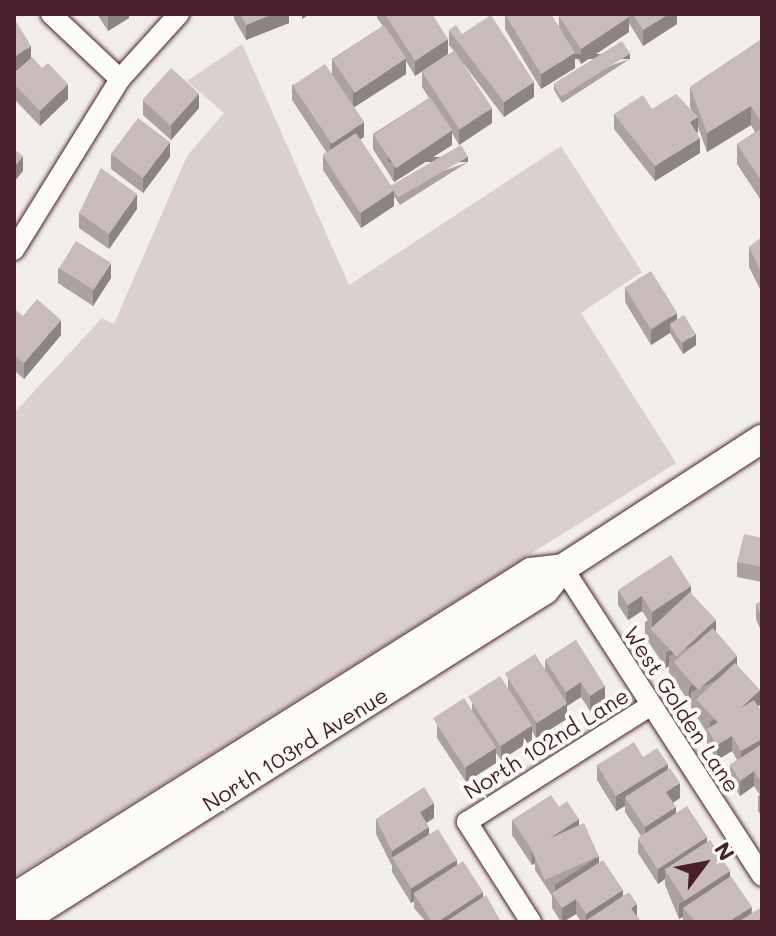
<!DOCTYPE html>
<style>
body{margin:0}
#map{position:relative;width:776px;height:936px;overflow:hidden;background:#f2efeb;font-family:Mali,sans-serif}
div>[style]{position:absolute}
.green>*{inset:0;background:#d9d0cf}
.roads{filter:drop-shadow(0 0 2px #4a1f2b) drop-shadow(0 0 2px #4a1f2b)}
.minor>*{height:20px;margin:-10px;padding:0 10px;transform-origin:10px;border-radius:10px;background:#fdfcf7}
.secondary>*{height:28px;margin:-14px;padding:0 14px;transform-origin:14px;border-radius:14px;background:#fdfcf7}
.wall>*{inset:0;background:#aca1a1}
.shaded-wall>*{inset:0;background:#8c8383;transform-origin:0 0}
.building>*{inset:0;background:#c8bbbb;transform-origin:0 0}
span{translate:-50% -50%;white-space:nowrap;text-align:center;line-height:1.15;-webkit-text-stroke:8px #fdfcf7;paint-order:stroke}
.street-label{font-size:22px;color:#4a1f2b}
.frame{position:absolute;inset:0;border:16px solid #4a1f2b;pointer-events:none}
.north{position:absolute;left:664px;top:824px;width:80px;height:80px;-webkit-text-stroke:6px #fdfcf7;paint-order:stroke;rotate:58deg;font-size:22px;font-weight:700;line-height:32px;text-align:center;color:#4a1f2b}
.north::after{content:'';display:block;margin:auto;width:28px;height:36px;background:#4a1f2b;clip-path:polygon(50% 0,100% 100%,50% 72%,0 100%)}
</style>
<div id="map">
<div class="green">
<div style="clip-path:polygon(242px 44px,349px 285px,561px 146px,642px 272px,581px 313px,676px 463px,14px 877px,14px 413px,102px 318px,114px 324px,187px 156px,224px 113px,187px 81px)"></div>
</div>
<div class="roads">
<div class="minor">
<div style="left:51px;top:14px;width:95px;rotate:43.3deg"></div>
<div style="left:14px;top:250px;width:201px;rotate:-58.2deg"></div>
<div style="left:120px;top:79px;width:88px;rotate:-47.8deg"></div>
<div style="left:563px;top:568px;width:367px;rotate:57.1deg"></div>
<div style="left:531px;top:922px;width:119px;rotate:-122.6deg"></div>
<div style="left:467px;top:822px;width:217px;rotate:-32.4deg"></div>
</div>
<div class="secondary">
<div style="left:14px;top:897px;width:611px;rotate:-32.15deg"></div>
<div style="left:531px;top:572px;width:32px;rotate:-7deg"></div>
<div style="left:20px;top:922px;width:621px;rotate:-32.31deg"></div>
<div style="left:545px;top:590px;width:28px;rotate:-51deg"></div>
<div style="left:563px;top:568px;width:237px;rotate:-33deg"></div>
</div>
</div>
<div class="wall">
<div style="clip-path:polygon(97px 14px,129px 14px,129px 18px,108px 31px)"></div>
<div style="clip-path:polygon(234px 14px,289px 14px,289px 23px,246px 40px,234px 19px)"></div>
<div style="clip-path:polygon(377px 14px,432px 14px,448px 54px,415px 76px,406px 61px,406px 74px,354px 107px,364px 137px,360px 139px,393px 189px,468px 162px,400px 205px,394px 196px,394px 206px,361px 228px,323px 170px,323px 155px,327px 153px,292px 100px,292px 85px,332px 73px,332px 59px,383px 26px,377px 18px)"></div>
<div style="clip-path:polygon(505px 14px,559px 28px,559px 16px,563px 14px,677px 14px,677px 24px,643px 46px,629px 23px,629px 32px,581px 64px,575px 55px,575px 68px,541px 89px,505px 29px)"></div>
<div style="clip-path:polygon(14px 18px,31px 57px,68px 99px,40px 126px,14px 99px,14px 73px,19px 69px,14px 72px)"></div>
<div style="clip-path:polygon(449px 30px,462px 34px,534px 97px,504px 117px,463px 63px,492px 123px,459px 145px,452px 133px,452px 145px,394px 182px,373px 149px,373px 134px,429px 98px,422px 87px,422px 72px,454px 51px,449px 45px)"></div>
<div style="clip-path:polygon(762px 39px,762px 202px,737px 164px,737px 144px,755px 132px,751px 125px,707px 152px,698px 127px,697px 132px,700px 153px,655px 181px,614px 129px,614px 114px,652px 109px,691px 110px,690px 106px,690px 87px)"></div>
<div style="clip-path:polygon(630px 59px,562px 103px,554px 90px,554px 85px)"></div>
<div style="clip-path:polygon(143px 100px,199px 108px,171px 140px,143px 115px)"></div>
<div style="clip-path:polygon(111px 154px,170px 157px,143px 193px,111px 169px)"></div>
<div style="clip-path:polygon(137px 209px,109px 249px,79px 228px,79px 213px)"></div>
<div style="clip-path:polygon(762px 237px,762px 293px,749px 267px,749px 247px)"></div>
<div style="clip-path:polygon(58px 268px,111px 278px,93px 306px,58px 283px)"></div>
<div style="clip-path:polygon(625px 287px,677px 320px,696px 345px,683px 354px,670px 333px,651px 345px,625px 302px)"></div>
<div style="clip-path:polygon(14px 313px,23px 316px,61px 335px,24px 379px,14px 370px)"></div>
<div style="clip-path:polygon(762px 538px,762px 582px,737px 577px,737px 562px)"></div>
<div style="clip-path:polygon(618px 590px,691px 593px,737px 665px,760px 705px,758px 706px,762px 713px,762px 817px,758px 811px,758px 796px,760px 795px,754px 786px,740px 796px,730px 780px,730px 765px,737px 760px,732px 751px,717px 760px,707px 744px,707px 733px,691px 707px,691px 701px,689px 702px,669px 672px,669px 666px,666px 668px,645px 637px,645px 622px,648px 620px,642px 611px,628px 620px,618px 605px)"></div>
<div style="clip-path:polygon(762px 601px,762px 633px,756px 619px,756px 604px)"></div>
<div style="clip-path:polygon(576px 640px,605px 701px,590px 711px,581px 697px,567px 706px,567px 719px,536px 738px,532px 731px,532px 740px,501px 760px,496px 753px,496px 763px,466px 782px,437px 738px,437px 723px,472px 711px,472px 701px,508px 688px,508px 678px,545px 669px,545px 660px)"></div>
<div style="clip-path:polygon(643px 757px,668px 770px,680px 798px,673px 803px,676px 814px,707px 843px,730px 877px,752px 914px,762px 922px,683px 922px,683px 917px,679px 919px,665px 885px,665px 879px,658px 884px,638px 853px,638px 838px,641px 836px,625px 812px,625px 806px,616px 811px,597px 780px,597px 765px)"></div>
<div style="clip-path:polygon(559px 807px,579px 826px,599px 862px,641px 922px,581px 922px,576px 914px,564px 922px,561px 922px,552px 908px,552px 896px,535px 870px,535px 863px,532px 865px,512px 835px,512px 820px)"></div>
<div style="clip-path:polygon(434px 818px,426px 823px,429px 834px,457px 865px,501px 922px,426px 922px,414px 908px,414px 901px,411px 903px,392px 872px,392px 866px,376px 834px,376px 819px)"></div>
</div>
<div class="shaded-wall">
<div style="clip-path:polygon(111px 14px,129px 14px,129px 18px,108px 31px,108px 16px)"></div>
<div style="clip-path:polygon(273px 14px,289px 14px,289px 23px,246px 40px,246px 25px)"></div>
<div style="clip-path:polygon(302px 14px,310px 14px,302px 19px)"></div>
<div style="clip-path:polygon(669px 14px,677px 14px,677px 24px,643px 46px,643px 30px)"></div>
<div style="clip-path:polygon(629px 17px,629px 32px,581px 64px,581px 49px)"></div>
<div style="clip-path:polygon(448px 39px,448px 54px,415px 76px,415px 61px)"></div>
<div style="clip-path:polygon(31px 46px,31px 61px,14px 72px,14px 57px)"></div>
<div style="clip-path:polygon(575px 53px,575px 68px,541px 89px,541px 74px)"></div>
<div style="left:630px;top:54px;width:5px;height:81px;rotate:90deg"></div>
<div style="clip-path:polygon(406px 58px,406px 74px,353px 108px,353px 93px)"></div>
<div style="clip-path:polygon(534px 82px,534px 97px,504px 117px,504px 102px)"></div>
<div style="clip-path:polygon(68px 84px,68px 99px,40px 126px,40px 111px)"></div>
<div style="clip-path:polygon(199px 93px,199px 108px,171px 140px,171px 125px)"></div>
<div style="clip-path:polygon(751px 106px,751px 125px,707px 152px,707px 133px)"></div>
<div style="clip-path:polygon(492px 108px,492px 123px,459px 145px,459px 130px)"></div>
<div style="clip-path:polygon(698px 117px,698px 132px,690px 137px,690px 122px)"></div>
<div style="clip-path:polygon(364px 122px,364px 137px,330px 159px,330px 143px)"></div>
<div style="clip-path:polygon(452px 130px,452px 145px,394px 182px,394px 167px)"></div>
<div style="clip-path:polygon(700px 138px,700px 153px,655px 181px,655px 166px)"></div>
<div style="clip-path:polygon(170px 142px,170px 157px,143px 193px,143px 178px)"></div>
<div style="clip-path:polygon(23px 156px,23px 171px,14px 182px,14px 167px)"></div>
<div style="left:468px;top:157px;width:5px;height:80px;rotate:90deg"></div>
<div style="clip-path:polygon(394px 191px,394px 206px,361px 228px,361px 213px)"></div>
<div style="clip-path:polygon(137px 194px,137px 209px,109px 249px,109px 234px)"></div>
<div style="clip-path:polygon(111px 263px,111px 278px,93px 306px,93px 291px)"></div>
<div style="clip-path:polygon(677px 313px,677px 328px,670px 325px,670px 333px,651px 345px,651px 330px)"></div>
<div style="clip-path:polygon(61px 320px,61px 335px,24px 379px,24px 363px)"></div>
<div style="clip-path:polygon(696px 334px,696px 345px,683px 354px,683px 343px)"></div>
<div style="clip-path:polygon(691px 586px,691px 601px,652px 627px,652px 612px)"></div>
<div style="clip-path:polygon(642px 596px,642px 611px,628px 620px,628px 605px)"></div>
<div style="clip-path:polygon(716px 620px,716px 635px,669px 656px,669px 666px,666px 668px,666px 653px)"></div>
<div style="clip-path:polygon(737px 656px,737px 671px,691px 692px,691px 701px,689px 702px,689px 687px)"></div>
<div style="clip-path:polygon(581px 682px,581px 697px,567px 706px,567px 719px,536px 738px,536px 723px,566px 704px,566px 692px)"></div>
<div style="clip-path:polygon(605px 686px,605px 701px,590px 711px,590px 696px)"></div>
<div style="clip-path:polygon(760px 690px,760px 705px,712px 736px,710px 734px,710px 722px)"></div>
<div style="clip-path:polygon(532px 725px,532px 740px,501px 760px,501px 745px)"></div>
<div style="clip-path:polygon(732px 736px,732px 751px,717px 760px,717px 745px)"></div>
<div style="clip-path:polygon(762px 739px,762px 754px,741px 766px,741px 751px)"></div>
<div style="clip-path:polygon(496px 748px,496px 763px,466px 782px,466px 767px)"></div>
<div style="clip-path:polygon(668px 764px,668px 779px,625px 797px,625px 806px,616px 811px,616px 796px)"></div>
<div style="clip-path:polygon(754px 771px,754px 786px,740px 796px,740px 781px)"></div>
<div style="clip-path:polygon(680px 783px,680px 798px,666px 807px,666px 792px)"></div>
<div style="clip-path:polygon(434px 803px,434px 818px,420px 827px,420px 812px)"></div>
<div style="clip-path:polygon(676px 807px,676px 822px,645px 842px,645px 827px)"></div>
<div style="clip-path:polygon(579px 819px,579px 834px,535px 855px,535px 863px,532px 865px,532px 850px)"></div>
<div style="clip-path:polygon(429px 827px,429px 842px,392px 857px,392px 866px,392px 851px)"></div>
<div style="clip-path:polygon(707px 837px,707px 852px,665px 870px,665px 879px,658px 884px,658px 869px)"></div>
<div style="clip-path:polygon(599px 856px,599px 871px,555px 898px,555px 885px)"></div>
<div style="clip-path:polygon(457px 860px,457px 875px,414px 893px,414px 901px,411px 903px,411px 888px)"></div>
<div style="clip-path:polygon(730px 871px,730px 886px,683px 908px,683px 917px,679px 919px,679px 904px)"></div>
<div style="clip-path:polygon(623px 890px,623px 905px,586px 922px,586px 914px)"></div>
<div style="clip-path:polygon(483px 892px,483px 907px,459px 922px,438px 922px)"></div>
<div style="clip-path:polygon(576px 899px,576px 914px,562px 922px,562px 908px)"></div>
<div style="clip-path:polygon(637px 904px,637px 919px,631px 908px)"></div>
<div style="clip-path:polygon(752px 907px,751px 922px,728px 922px)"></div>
</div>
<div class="building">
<div style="clip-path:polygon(240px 14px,273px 14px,246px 25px)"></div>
<div style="clip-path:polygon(385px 14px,432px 14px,448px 39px,415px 61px)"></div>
<div style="clip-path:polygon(505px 14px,551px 14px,575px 53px,541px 74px)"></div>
<div style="clip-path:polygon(563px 14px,627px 14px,629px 17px,581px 49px,559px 16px)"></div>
<div style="clip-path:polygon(633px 14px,669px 14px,643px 30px)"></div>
<div style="clip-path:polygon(491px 15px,534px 82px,504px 102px,449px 30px,456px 25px,462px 34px)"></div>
<div style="clip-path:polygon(14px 18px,31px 46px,14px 57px)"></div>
<div style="left:384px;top:25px;width:40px;height:62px;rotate:56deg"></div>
<div style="clip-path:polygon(762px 39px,762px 123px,751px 106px,707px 133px,690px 87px)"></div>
<div style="left:622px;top:41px;width:15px;height:81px;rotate:58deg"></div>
<div style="left:455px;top:51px;width:68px;height:39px;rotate:57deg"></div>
<div style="clip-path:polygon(32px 57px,42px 68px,48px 63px,68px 84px,40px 111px,14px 84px,14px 73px)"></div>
<div style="left:325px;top:64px;width:70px;height:39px;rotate:56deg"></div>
<div style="left:171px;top:68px;width:38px;height:43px;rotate:42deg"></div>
<div style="clip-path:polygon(676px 94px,698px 117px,690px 122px,700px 138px,655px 166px,614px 114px,643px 95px,652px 109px)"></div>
<div style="left:430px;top:97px;width:40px;height:68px;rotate:56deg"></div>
<div style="left:138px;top:118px;width:40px;height:45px;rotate:37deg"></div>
<div style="clip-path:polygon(762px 128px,762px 182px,737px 144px)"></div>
<div style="left:356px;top:133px;width:69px;height:40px;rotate:57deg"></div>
<div style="left:461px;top:145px;width:14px;height:81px;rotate:60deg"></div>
<div style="clip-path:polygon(14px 149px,23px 156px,14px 167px)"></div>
<div style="clip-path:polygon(101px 168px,137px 194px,109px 234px,79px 213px)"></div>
<div style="clip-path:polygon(762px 237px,762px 274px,749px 247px)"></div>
<div style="left:76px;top:241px;width:41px;height:32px;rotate:32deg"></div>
<div style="left:651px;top:271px;width:49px;height:31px;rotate:58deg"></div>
<div style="clip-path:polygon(37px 299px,61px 320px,24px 363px,14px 355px,14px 313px,16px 310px,23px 316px)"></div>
<div style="left:684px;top:315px;width:22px;height:17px;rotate:58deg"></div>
<div style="clip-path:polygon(744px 534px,762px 538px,762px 567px,737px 562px)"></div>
<div style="clip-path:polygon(671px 555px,691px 586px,652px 612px,642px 596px,628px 605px,618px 590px)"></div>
<div style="left:690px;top:592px;width:38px;height:54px;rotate:47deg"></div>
<div style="clip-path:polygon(762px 601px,762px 618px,756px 604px)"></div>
<div style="left:713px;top:628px;width:37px;height:52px;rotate:49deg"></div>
<div style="clip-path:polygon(576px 640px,605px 686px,590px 696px,581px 682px,566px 692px,545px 660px)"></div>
<div style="left:535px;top:654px;width:59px;height:36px;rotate:57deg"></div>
<div style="left:735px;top:663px;width:37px;height:53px;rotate:47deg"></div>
<div style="left:500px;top:676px;width:59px;height:38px;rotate:57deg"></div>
<div style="left:464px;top:698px;width:59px;height:37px;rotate:57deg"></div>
<div style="clip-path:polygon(754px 700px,762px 713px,762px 739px,741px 751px,732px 736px,717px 745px,707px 729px)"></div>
<div style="clip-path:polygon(634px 742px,643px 757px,657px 748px,668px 764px,616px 796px,597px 765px)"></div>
<div style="clip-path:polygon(762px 744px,762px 783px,754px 771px,740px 781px,730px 765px)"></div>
<div style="clip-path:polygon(670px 768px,680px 783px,666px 792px,676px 807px,645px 827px,625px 797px)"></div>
<div style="clip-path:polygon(424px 787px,434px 803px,420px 812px,429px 827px,392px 851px,376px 819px)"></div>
<div style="clip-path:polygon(551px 795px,559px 807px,567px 801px,579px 819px,532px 850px,512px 820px)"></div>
<div style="left:687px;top:806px;width:37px;height:59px;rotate:57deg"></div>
<div style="left:584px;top:823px;width:36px;height:59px;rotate:66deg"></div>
<div style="left:438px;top:829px;width:36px;height:54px;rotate:58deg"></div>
<div style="left:710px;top:840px;width:37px;height:54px;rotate:57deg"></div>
<div style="clip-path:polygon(603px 860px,623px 890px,586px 914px,576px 899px,562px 908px,552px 893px)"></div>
<div style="left:463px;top:861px;width:37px;height:59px;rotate:57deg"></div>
<div style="clip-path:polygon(731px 876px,752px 907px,728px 922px,696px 922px,683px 908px)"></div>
<div style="clip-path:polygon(629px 892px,637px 904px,631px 908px,641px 922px,584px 922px)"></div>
<div style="clip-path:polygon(486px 895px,501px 922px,445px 922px)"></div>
<div style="clip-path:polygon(760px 908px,762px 912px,762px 922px,738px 922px)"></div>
</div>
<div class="street-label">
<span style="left:682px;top:709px;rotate:57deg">West Golden Lane</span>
<span style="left:546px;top:743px;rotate:-32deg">North 102nd Lane</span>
<span style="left:295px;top:749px;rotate:-32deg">North 103rd Avenue</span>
</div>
<div class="frame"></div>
<div class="north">N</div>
</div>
